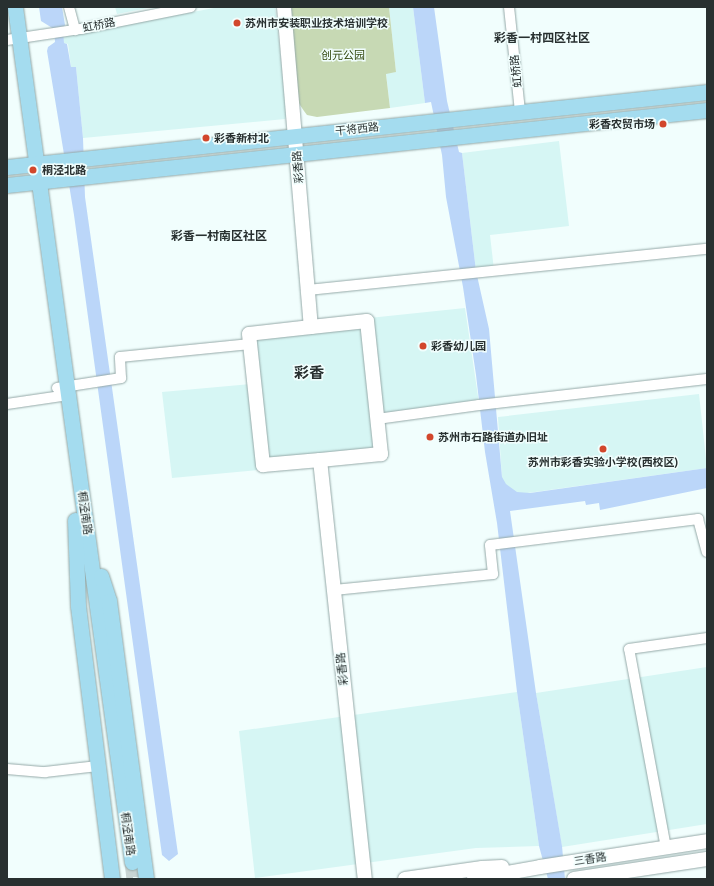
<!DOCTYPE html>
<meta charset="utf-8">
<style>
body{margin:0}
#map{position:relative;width:714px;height:886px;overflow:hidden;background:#f1fefd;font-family:Ubuntu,"Noto Sans SC",sans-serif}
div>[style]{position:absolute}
.built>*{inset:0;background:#d6f6f4}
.green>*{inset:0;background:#c7d9b4}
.water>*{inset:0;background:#bbd6f9}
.primary-tunnel>*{height:15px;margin-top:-7.5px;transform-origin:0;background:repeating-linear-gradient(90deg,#c9d5d4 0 15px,transparent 0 23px)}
.roads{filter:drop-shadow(0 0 1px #95a9a8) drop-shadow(0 0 1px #95a9a8)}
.street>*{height:10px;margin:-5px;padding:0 5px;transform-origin:5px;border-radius:5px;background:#fff}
.secondary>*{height:14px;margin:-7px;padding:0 7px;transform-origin:7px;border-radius:7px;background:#fff}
.primary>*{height:15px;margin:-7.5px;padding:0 7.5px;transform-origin:7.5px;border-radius:7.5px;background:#a4dcef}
.dots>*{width:11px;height:11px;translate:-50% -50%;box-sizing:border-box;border:2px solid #f1fefd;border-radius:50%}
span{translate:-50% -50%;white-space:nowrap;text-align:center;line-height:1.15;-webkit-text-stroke:3px #f1fefd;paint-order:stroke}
.poi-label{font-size:11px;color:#283030;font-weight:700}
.left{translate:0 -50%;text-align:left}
.right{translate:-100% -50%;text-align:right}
.street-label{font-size:11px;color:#283030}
.park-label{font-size:11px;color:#30460b}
.neighbourhood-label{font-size:12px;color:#283030;font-weight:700}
.district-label{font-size:15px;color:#283030;font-weight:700}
.frame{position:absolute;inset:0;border:8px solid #283030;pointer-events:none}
</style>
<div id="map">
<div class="built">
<div style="clip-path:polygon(115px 7px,153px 7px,117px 14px)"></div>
<div style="clip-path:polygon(219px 7px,275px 7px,287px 113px,285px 119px,83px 138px,76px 67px,71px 67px,68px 44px,64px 43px,63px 37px)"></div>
<div style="clip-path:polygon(389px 7px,413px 7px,425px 103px,390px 108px,386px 73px,396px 72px)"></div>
<div style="clip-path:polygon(559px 141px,569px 226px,490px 235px,494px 270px,476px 271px,462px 153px)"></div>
<div style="clip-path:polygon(465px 308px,479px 403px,382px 414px,387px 458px,172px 478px,162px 392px,251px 384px,245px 331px)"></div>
<div style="clip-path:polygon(699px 394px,707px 468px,507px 496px,502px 478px,498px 417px)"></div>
<div style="clip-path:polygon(707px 667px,707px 824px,562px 847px,536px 693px)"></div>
<div style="clip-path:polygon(517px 692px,539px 846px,476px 848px,255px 878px,239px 731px)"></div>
</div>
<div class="green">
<div style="clip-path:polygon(290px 7px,389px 7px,396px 72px,386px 74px,390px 108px,317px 117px,307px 115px,304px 111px,298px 102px)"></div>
</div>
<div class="water">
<div style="clip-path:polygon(39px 7px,62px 7px,65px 25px,63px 29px,64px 43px,67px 44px,71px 67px,76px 67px,83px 138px,85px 197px,178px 854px,169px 861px,162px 855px,74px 215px,47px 51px,48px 47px,55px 42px,54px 29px,41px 21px)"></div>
<div style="clip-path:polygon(413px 7px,434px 7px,447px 101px,459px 152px,462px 153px,476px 271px,489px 329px,502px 477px,506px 484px,517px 492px,530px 493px,707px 468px,707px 488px,600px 510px,599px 503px,586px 505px,585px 501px,510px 511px,536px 693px,562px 846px,565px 879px,548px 879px,539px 846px,517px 692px,497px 523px,485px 452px,476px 375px,463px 287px,446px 197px,442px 155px,431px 102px,425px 103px)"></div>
</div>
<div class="primary-tunnel">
<div style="left:132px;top:862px;width:17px;rotate:83deg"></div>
</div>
<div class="roads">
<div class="street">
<div style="left:69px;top:7px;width:24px;rotate:75deg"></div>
<div style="left:509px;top:7px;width:106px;rotate:84deg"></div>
<div style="left:7px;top:40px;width:75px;rotate:-8.5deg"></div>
<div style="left:81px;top:29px;width:112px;rotate:-11.3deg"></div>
<div style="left:308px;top:290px;width:401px;rotate:-5.9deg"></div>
<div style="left:57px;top:388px;width:65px;rotate:-8.9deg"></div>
<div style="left:121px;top:378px;width:21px;rotate:-93deg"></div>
<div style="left:120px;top:357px;width:131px;rotate:-5.7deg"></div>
<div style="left:7px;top:404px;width:62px;rotate:-8.4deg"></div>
<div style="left:377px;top:419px;width:103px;rotate:-7.8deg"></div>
<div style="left:479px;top:405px;width:229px;rotate:-6.5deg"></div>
<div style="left:334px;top:590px;width:160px;rotate:-5.7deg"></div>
<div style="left:493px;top:574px;width:29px;rotate:-96deg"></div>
<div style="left:490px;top:545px;width:210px;rotate:-7.1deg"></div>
<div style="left:698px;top:519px;width:34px;rotate:75deg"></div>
<div style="left:7px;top:769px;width:38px;rotate:5deg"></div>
<div style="left:45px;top:772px;width:53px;rotate:-6.5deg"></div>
<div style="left:666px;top:848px;width:202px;rotate:-100.5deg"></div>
<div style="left:629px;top:649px;width:79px;rotate:-8deg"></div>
</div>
<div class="secondary">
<div style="left:284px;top:7px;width:321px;rotate:85.2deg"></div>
<div style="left:311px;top:327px;width:56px;rotate:-6.1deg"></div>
<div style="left:367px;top:321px;width:134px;rotate:84deg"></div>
<div style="left:381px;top:454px;width:61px;rotate:174.4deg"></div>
<div style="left:320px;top:460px;width:421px;rotate:83.9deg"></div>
<div style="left:311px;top:327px;width:62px;rotate:173.6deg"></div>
<div style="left:249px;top:334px;width:132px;rotate:83.9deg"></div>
<div style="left:263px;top:465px;width:57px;rotate:-5deg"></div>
<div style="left:405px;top:879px;width:78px;rotate:-8.1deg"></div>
<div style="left:482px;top:868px;width:20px;rotate:-3deg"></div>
<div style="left:474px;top:879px;width:67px;rotate:-10.3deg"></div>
<div style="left:540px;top:867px;width:169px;rotate:-8.8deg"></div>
<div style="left:574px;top:879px;width:134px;rotate:-8.6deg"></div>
</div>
<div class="primary">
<div style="left:15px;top:7px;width:863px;rotate:82.21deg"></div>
<div style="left:7px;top:167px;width:704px;rotate:-6.12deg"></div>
<div style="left:7px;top:185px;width:704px;rotate:-6.12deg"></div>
<div style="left:75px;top:520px;width:86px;rotate:88deg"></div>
<div style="left:78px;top:606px;width:275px;rotate:82.9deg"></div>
<div style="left:101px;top:576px;width:26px;rotate:72deg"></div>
<div style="left:109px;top:601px;width:280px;rotate:82.4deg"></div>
</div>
</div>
<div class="dots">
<div style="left:237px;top:23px;background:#d2472c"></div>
<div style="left:663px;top:124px;background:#d2472c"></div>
<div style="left:206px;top:138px;background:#d2472c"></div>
<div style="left:33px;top:170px;background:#d2472c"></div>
<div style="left:423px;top:346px;background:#d2472c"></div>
<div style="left:430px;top:437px;background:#d2472c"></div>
<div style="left:603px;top:449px;background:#d2472c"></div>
</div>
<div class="poi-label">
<span class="left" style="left:245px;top:23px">苏州市安装职业技术培训学校</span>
<span class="right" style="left:655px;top:124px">彩香农贸市场</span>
<span class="left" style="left:214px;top:138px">彩香新村北</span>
<span class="left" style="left:42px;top:170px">桐泾北路</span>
<span class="left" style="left:431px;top:346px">彩香幼儿园</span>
<span class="left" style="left:438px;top:437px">苏州市石路街道办旧址</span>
<span style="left:603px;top:462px">苏州市彩香实验小学校(西校区)</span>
</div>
<div class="street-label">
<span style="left:99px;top:25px;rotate:-11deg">虹桥路</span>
<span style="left:516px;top:71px;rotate:-96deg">虹桥路</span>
<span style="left:357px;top:129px;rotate:-6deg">干将西路</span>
<span style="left:298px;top:167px;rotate:-95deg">彩香路</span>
<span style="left:85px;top:513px;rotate:82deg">桐泾南路</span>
<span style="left:342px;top:669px;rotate:-96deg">彩香路</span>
<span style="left:128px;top:834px;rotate:82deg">桐泾南路</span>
<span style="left:590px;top:859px;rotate:-9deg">三香路</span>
</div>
<div class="park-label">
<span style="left:343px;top:55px">创元公园</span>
</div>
<div class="neighbourhood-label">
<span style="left:542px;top:38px">彩香一村四区社区</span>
<span style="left:219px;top:236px">彩香一村南区社区</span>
</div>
<div class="district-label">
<span style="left:309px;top:373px">彩香</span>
</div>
<div class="frame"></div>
</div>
